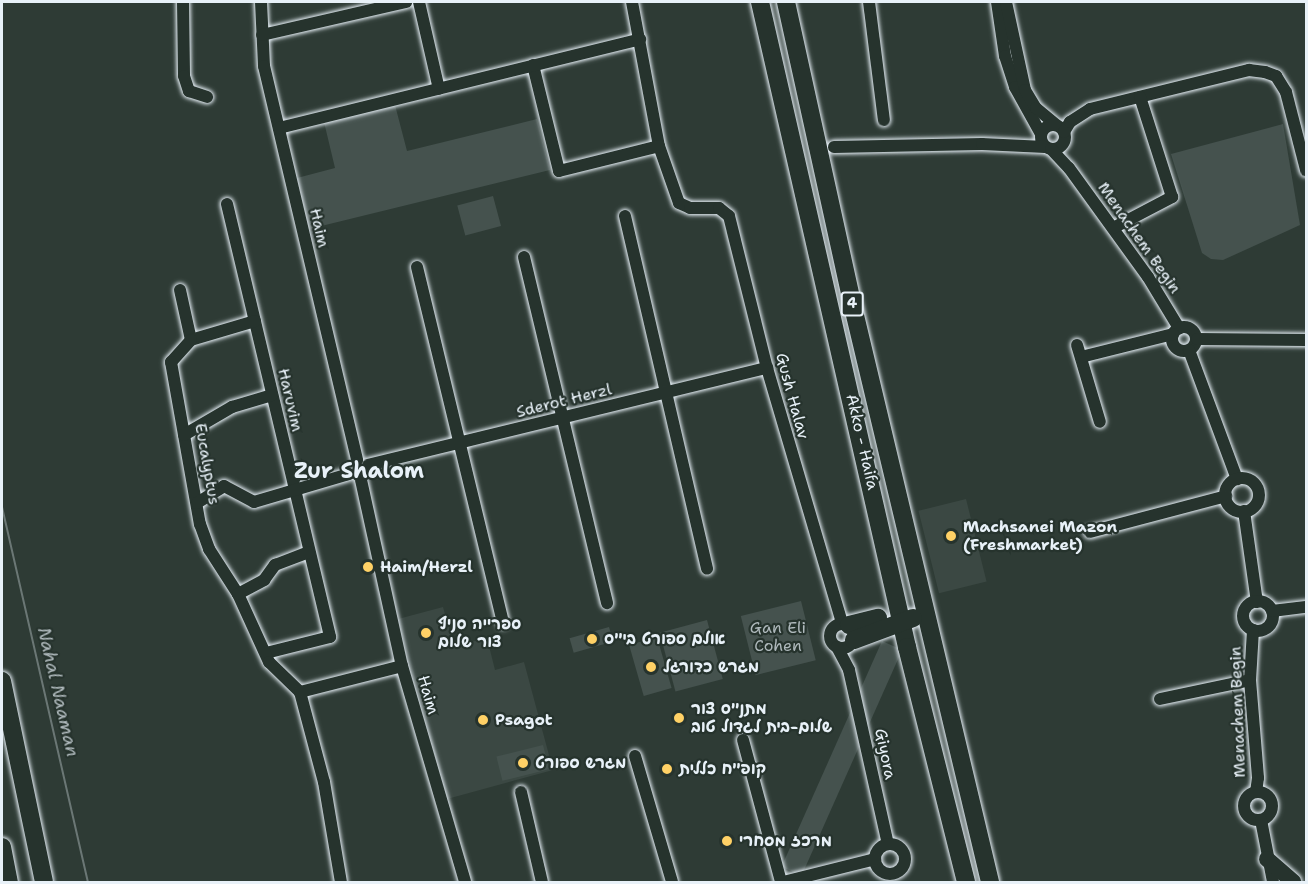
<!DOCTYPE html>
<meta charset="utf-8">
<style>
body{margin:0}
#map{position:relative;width:1308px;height:884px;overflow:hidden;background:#2e3b35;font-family:"Shantell Sans","Playpen Sans Hebrew",sans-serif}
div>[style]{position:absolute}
.built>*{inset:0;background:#3b4843;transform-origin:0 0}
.green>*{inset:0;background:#45524e;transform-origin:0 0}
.stream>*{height:2px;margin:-1px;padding:0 1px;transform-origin:1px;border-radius:1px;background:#6b7775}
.roads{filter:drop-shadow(0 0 2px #e8f1f8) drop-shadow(0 0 2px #e8f1f8)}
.minor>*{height:12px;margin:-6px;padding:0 6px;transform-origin:6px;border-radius:6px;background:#26332d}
.minor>.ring{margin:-6px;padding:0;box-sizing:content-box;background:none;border:12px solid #26332d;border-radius:50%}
.major>*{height:16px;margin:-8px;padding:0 8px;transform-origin:8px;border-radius:8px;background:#26332d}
.highway>*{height:18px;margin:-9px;padding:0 9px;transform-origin:9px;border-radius:9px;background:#26332d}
.dots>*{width:16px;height:16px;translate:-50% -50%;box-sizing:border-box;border:3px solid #26332d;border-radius:50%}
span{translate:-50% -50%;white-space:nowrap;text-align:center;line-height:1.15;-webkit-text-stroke:4.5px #26332d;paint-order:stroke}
.shield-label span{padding:2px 4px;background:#26332d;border:2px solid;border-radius:4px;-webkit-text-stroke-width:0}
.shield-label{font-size:15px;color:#e8f1f8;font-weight:700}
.street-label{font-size:16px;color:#e8f1f8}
.poi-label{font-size:16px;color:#e8f1f8;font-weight:700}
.left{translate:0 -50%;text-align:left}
.park-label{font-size:16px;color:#afb9bc}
.water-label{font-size:18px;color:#b0babd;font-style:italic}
.district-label{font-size:22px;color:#e8f1f8;font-weight:700}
.frame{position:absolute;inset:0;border:3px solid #e8f1f8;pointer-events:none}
</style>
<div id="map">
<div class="built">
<div style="left:966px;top:499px;width:85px;height:49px;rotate:76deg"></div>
<div style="clip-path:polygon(443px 607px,454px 646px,487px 638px,495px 670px,524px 662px,553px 770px,447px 799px,398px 619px)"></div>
</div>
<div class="green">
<div style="clip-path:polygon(395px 105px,407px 151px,537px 119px,550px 170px,309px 229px,297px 178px,335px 168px,324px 122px)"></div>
<div style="clip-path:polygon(1283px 124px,1300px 225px,1223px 260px,1211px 259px,1202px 253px,1171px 154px)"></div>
<div style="left:493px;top:196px;width:31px;height:37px;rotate:75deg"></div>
<div style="left:801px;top:601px;width:61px;height:62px;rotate:76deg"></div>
<div style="left:707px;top:620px;width:61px;height:49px;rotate:75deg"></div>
<div style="left:609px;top:627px;width:15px;height:41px;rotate:74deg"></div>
<div style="left:657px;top:637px;width:53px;height:29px;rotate:74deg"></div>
<div style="left:882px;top:641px;width:22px;height:247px;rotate:24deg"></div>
<div style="left:543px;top:745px;width:25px;height:48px;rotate:76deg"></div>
</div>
<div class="stream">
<div style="left:2px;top:507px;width:385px;rotate:77.1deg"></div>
</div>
<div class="roads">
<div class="minor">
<div style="left:183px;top:2px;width:74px;rotate:89.2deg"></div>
<div style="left:184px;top:76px;width:16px;rotate:72deg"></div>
<div style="left:189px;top:91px;width:19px;rotate:18deg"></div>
<div style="left:261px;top:2px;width:64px;rotate:87.3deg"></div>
<div style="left:264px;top:66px;width:405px;rotate:76.7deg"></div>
<div style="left:419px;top:2px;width:89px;rotate:77.1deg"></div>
<div style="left:632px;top:2px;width:147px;rotate:79.4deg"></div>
<div style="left:659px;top:146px;width:60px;rotate:70.7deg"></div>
<div style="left:679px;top:203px;width:12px;rotate:24deg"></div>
<div style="left:690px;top:208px;width:29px"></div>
<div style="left:719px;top:208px;width:13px;rotate:39deg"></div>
<div style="left:729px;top:216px;width:157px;rotate:76deg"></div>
<div style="left:767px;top:368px;width:266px;rotate:73.6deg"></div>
<div style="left:869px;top:2px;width:119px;rotate:82.8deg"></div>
<div style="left:997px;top:2px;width:55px;rotate:81.6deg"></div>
<div style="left:1005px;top:56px;width:33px;rotate:72deg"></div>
<div style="left:1015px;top:87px;width:54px;rotate:61deg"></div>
<div style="left:1006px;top:2px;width:90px;rotate:77.8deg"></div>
<div style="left:1025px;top:90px;width:21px;rotate:59deg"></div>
<div style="left:1036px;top:108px;width:26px;rotate:40deg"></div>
<div style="left:262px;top:35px;width:148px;rotate:-12.9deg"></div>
<div style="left:533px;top:65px;width:109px;rotate:76.2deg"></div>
<div style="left:559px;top:171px;width:103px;rotate:-14deg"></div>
<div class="ring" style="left:1041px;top:125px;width:12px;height:12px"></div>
<div style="left:279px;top:128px;width:372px;rotate:-13.8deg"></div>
<div style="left:1064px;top:132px;width:12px;rotate:-59deg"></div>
<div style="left:1070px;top:122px;width:24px;rotate:-33deg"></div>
<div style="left:1090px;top:109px;width:164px;rotate:-13.8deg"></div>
<div style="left:1249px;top:70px;width:16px;rotate:7deg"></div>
<div style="left:1265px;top:72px;width:12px;rotate:20deg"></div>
<div style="left:1276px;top:76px;width:19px;rotate:58deg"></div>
<div style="left:1286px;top:92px;width:81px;rotate:75.6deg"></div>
<div style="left:834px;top:147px;width:148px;rotate:-1.2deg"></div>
<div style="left:982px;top:144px;width:63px;rotate:2.7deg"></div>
<div style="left:1051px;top:149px;width:26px;rotate:47deg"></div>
<div style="left:1069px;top:168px;width:135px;rotate:54.1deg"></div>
<div style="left:1148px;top:277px;width:60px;rotate:58.7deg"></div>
<div style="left:227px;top:204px;width:445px;rotate:76.6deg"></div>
<div style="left:330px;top:637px;width:66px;rotate:166deg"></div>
<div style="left:625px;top:216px;width:362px;rotate:76.9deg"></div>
<div style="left:1113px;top:228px;width:67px;rotate:-27.7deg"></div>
<div style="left:1172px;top:197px;width:105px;rotate:-107.7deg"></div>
<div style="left:524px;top:257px;width:356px;rotate:76.5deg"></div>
<div style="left:417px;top:267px;width:366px;rotate:76.4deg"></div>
<div style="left:180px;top:290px;width:51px;rotate:77.6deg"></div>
<div style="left:255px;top:321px;width:67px;rotate:163.5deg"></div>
<div style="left:191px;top:340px;width:30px;rotate:132deg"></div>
<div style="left:171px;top:362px;width:165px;rotate:79.9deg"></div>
<div style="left:200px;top:524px;width:27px;rotate:70deg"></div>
<div style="left:209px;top:549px;width:54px;rotate:57.2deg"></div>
<div style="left:238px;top:594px;width:75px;rotate:65.5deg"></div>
<div style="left:269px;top:662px;width:43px;rotate:44.1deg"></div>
<div style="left:300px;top:692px;width:93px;rotate:75.1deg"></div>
<div style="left:324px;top:782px;width:101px;rotate:80.4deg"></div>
<div class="ring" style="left:1172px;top:327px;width:12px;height:12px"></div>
<div style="left:1197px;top:339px;width:109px;rotate:0.5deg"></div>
<div style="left:1077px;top:345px;width:80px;rotate:73.4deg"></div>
<div style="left:1189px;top:350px;width:138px;rotate:69.6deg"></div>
<div style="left:1081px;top:357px;width:95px;rotate:-14deg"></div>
<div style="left:184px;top:435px;width:56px;rotate:-30.3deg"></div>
<div style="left:232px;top:407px;width:42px;rotate:-16.7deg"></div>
<div style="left:368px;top:465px;width:411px;rotate:-13.7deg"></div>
<div class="ring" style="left:1225px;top:478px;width:22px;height:22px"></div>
<div style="left:361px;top:480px;width:190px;rotate:77.6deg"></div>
<div style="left:402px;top:666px;width:225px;rotate:73.7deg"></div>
<div style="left:197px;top:503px;width:32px;rotate:-32deg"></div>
<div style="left:224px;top:486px;width:34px;rotate:28deg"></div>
<div style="left:254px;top:502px;width:99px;rotate:-16.4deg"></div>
<div style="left:1244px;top:511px;width:92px;rotate:81.9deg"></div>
<div style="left:1090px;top:532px;width:141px;rotate:-14.8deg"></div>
<div style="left:238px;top:594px;width:30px;rotate:-28deg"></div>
<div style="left:264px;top:580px;width:19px;rotate:-54deg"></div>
<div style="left:275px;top:565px;width:36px;rotate:-21deg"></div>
<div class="ring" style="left:1243px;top:601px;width:18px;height:18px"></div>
<div style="left:1272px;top:611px;width:34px;rotate:-7deg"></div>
<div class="ring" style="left:830px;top:624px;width:12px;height:12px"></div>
<div style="left:1253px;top:630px;width:50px;rotate:93.4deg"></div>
<div style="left:1250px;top:680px;width:98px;rotate:85.3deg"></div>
<div style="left:1258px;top:778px;width:14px;rotate:98deg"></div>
<div style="left:837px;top:647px;width:26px;rotate:62deg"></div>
<div style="left:849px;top:670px;width:178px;rotate:77.4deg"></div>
<div style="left:300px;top:692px;width:105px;rotate:-14.3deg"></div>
<div style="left:1160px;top:699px;width:92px;rotate:-11.9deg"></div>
<div style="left:743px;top:740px;width:147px;rotate:75deg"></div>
<div style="left:635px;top:756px;width:131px;rotate:73.6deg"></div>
<div class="ring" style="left:1244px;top:792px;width:16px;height:16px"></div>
<div style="left:521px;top:792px;width:92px;rotate:76.9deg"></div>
<div style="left:1261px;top:820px;width:63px;rotate:79deg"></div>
<div class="ring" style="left:875px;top:844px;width:18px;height:18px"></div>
<div style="left:783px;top:882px;width:95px;rotate:-14deg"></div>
</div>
<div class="major">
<div style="left:1267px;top:859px;width:35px;rotate:41deg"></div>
</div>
<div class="highway">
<div style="left:760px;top:2px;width:662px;rotate:77.16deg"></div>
<div style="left:907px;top:647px;width:242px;rotate:75.9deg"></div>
<div style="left:786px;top:2px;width:316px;rotate:77.6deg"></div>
<div style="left:854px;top:311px;width:587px;rotate:76.6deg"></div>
<div style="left:849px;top:625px;width:30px;rotate:-14deg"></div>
<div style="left:854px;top:640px;width:63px;rotate:-20.4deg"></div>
<div style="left:2px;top:681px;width:205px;rotate:78.2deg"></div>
<div style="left:2px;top:847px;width:36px;rotate:79deg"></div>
</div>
</div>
<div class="dots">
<div style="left:951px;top:536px;background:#ffd166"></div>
<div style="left:368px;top:567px;background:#ffd166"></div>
<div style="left:426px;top:633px;background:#ffd166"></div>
<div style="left:592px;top:639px;background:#ffd166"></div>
<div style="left:651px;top:667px;background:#ffd166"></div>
<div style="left:679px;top:718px;background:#ffd166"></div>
<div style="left:483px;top:720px;background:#ffd166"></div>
<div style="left:523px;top:763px;background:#ffd166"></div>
<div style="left:667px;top:769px;background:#ffd166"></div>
<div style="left:727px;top:841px;background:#ffd166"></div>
</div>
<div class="shield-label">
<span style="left:852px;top:304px">4</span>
</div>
<div class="street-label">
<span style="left:319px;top:228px;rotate:77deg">Haim</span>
<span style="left:1139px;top:238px;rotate:55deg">Menachem Begin</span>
<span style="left:792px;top:396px;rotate:75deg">Gush Halav</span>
<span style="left:290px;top:400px;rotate:77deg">Haruvim</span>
<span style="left:564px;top:401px;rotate:-14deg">Sderot Herzl</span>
<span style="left:862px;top:442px;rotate:77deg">Akko - Haifa</span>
<span style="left:207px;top:464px;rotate:80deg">Eucalyptus</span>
<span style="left:428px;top:695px;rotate:74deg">Haim</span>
<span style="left:1238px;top:712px;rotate:-92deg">Menachem Begin</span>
<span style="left:885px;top:754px;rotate:78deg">Giyora</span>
</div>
<div class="poi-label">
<span class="left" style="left:963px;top:536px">Machsanei Mazon<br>(Freshmarket)</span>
<span class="left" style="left:380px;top:567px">Haim/Herzl</span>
<span class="left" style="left:438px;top:633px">ספרייה סניף<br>צור שלום</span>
<span class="left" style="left:604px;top:639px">אולם ספורט בי"ס</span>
<span class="left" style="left:663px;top:667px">מגרש כדורגל</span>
<span class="left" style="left:691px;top:718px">מתנ"ס צור<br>שלום-בית לגדול טוב</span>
<span class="left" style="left:495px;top:720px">Psagot</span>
<span class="left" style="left:535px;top:763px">מגרש ספורט</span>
<span class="left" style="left:679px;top:769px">קופ"ח כללית</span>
<span class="left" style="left:739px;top:841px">מרכז מסחרי</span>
</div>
<div class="park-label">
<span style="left:778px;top:637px">Gan Eli<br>Cohen</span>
</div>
<div class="water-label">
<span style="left:58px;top:692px;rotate:77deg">Nahal Naaman</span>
</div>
<div class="district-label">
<span style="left:359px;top:471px">Zur Shalom</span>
</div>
<div class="frame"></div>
</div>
